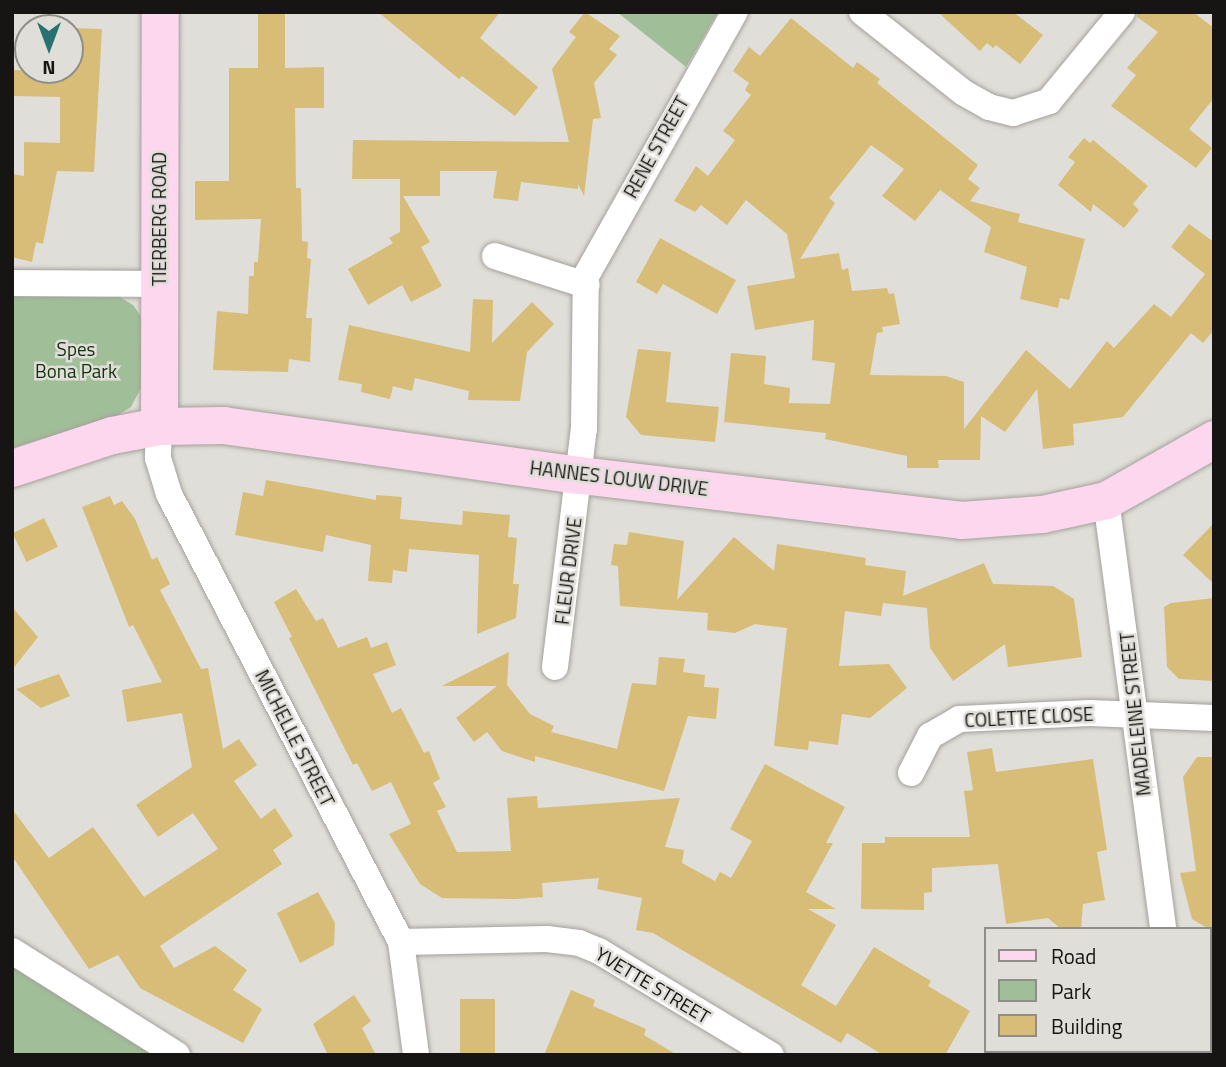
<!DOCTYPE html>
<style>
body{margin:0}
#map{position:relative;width:1226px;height:1067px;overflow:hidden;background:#e0ded8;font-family:"Titillium Web",sans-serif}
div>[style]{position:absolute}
.green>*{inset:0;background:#a0bf99}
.building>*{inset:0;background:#d8bd78;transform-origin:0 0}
.roads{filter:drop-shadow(0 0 2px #a4a19c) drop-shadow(0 0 2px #a4a19c)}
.street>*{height:26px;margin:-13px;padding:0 13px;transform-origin:13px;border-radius:13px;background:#fff}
.secondary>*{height:37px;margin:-18.5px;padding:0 18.5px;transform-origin:18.5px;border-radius:18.5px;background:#fdd7ee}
span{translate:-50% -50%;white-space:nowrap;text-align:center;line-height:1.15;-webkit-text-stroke:5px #e0ded8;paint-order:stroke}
.street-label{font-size:19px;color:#161513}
.park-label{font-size:19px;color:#13320c}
.frame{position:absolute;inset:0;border:14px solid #161513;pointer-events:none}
.legend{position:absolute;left:984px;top:927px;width:228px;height:126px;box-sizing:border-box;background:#e0ded8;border:2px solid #8f8e89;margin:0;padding:9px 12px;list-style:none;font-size:21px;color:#161513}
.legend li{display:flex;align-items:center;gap:14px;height:35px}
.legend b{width:35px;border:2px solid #8f8e89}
.north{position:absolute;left:14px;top:14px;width:70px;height:70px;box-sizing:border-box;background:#e0ded8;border:2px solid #8f8e89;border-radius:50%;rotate:180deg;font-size:19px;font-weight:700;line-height:28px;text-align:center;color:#161513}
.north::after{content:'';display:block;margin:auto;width:24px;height:32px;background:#27716e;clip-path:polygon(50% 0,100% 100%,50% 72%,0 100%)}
</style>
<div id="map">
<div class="green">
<div style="clip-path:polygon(617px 12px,718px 12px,686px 67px)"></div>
<div style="clip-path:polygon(12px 295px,118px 296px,133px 305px,143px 319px,143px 384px,131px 407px,116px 416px,12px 448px)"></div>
<div style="clip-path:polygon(12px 963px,157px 1055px,12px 1055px)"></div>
</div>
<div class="building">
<div style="clip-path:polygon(258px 12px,285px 12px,285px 68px,324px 67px,324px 108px,295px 108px,296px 188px,301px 188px,302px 241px,308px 242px,307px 258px,311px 259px,306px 318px,312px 318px,310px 362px,289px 359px,288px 372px,213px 370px,217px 311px,248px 314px,249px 276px,254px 276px,254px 262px,258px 262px,261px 219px,195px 220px,195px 181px,229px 181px,229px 68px,258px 68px)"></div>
<div style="clip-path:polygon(378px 12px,500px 12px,480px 38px,538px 87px,515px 116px,462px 76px,459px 79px)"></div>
<div style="clip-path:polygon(585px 12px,620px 36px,609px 49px,617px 55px,594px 83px,601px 118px,593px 119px,584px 196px,578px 184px,578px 189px,521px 182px,518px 201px,493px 198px,497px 171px,440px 171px,440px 196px,403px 196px,430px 242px,421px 247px,442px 286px,411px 302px,402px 285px,368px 305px,348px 269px,393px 243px,389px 238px,400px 232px,400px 179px,352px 179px,353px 140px,569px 142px,552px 69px,576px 37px,569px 32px)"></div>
<div style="clip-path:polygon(938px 12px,1013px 12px,1043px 35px,1020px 64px,996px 45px,993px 48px,987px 43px,980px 51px)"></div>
<div style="clip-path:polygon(1137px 12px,1193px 12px,1214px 28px,1214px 98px,1189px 129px,1212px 148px,1196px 168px,1111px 106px,1136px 75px,1127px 68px,1158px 32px,1137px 17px)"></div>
<div style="clip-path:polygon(791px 18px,853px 68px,857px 62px,880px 79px,877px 83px,978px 165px,968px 179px,980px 188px,970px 201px,1020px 214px,1018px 222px,1085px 239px,1069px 300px,1060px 298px,1058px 308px,1020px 299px,1027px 267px,984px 252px,991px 227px,940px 190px,915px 221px,882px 196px,904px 169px,871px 145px,829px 198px,835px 203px,800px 259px,839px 253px,842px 270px,848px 268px,852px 291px,887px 288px,889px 294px,894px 293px,900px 324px,882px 327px,883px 332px,877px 333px,870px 375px,946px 376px,964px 382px,964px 429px,1026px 350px,1070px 389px,1107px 341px,1114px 348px,1154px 304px,1171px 317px,1205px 274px,1171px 247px,1189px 224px,1214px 242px,1214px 330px,1203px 343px,1191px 333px,1123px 417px,1073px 424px,1074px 445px,1043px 449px,1037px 389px,1005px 432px,981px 416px,980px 460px,938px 460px,939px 468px,907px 468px,907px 456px,825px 439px,826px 433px,724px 422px,731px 353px,766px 356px,764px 384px,790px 388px,789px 403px,830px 404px,835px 363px,812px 360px,814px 320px,755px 330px,747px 286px,795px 278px,787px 234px,746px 200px,727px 225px,701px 205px,695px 212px,674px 201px,696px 166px,708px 176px,735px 140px,723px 131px,751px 95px,745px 90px,749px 83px,733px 71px,749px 47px,760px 56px)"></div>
<div style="clip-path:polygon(70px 28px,102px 29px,94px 172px,57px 171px,43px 244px,36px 242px,32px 262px,12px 257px,12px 174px,24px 176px,24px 142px,60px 143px,60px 97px,12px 96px,12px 70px,70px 70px)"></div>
<div style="clip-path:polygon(1084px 138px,1090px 143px,1093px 140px,1148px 186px,1133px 204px,1139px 210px,1124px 228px,1093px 204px,1091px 212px,1058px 185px,1075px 162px,1068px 157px)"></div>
<div style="clip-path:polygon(660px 238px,736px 280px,717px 314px,663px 284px,657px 294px,636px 282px)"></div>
<div style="clip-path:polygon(473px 299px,493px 300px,492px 343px,532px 302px,554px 324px,527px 352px,520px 401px,468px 400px,469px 391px,415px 378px,412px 391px,393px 386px,390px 399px,361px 392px,362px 384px,338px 380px,349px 325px,470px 352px)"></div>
<div style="clip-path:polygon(638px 349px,671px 352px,666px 402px,719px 407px,715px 442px,641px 435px,626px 417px)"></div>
<div style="clip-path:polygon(266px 480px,376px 500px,376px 495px,402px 497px,400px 519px,462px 525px,463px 511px,510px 515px,508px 537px,517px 538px,513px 584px,519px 584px,516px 618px,477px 634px,479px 555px,409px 549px,407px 572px,393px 570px,392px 583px,368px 581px,371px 545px,326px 535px,323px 552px,235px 535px,243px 492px,263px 496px)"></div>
<div style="clip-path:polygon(110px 496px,114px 505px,122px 501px,135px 519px,152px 560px,157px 557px,170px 584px,160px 590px,201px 669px,208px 668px,223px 749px,239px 739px,257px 765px,234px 781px,261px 819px,275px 808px,293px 836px,273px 850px,282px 864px,160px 946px,174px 968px,215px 946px,247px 970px,233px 990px,262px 1009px,243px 1043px,140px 988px,118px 955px,89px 969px,12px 856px,12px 809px,49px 858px,93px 827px,144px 897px,218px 849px,193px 813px,158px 837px,136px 805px,192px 767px,182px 713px,127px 722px,122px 690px,162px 682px,133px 625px,129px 627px,82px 507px)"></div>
<div style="left:44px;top:518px;width:32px;height:35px;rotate:64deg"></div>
<div style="clip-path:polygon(1214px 523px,1214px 584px,1183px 555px)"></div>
<div style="clip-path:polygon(629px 532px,684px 541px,677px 600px,734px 537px,774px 571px,777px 544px,866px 558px,865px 565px,906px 571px,903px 596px,984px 563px,993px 584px,1053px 586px,1074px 599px,1082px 657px,1008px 667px,1005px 644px,953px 681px,930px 648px,927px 608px,883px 603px,881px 616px,845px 611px,839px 666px,889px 664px,907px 688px,870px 718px,842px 714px,838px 745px,809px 741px,808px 750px,774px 746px,787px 628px,755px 624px,735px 633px,707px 630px,708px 613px,620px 606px,618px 566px,611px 565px,614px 544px,627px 545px)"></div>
<div style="clip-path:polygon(296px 589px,316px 621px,323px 618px,338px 648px,367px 637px,371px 648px,387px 642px,396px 665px,373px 674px,392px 713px,401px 708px,424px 753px,429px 751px,440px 779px,433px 783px,446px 807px,437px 811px,457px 852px,511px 851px,507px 798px,537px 796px,538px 808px,680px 798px,665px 847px,684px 850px,682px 863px,715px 881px,720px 872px,731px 878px,752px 841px,730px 829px,765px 764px,845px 807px,826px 843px,833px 843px,806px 892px,836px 909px,808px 909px,836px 925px,801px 985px,836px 1006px,874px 947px,931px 981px,928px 986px,970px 1011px,945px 1055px,883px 1055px,847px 1033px,841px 1043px,653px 933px,636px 930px,642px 898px,597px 889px,599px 878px,542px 883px,543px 897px,515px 899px,442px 898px,420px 884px,389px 834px,411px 824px,391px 782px,372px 791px,357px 763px,353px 765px,289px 638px,292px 637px,274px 602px)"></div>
<div style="clip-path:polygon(1214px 598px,1214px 681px,1179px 679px,1167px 667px,1164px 607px,1171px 603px)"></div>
<div style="clip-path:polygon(12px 607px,38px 637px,12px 670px)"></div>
<div style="clip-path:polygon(509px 652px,507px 685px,530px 714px,554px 726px,551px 732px,617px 749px,632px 683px,656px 685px,659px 657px,685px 659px,683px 672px,705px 675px,704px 687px,719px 688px,716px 719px,688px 716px,664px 791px,535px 756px,535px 762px,502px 751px,487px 732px,474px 742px,456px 718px,497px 686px,442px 686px)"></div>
<div style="clip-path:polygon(59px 674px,70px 696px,41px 708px,16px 689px)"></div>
<div style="clip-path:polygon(992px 748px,996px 772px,1093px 759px,1107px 850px,1097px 852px,1105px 900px,1083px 904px,1081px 929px,1061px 929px,1048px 918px,1006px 924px,998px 864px,932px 868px,932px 892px,924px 893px,924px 910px,861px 909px,862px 843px,885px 843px,885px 837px,970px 837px,964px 791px,973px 790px,967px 752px)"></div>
<div style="clip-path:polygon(1197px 757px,1214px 757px,1214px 932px,1192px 919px,1180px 873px,1196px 871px,1183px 777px)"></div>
<div style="clip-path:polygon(318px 892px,335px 923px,334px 945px,300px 963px,277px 913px)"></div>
<div style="clip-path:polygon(571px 990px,595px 1000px,593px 1006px,646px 1029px,644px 1035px,677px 1055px,544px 1055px)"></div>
<div style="clip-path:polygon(354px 995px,371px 1021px,362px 1028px,376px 1055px,328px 1055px,313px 1024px)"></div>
<div style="left:495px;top:999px;width:56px;height:35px;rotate:90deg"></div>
</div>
<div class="roads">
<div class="street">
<div style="left:862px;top:12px;width:130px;rotate:38.5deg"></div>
<div style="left:964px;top:93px;width:29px;rotate:29deg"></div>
<div style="left:989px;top:107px;width:25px;rotate:14deg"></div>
<div style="left:1013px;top:113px;width:38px;rotate:-18deg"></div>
<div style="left:1049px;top:101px;width:115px;rotate:-50.6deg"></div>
<div style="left:495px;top:256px;width:96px;rotate:17.7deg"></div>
<div style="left:12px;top:283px;width:147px;rotate:0.4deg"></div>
<div style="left:159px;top:426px;width:32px;rotate:92deg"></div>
<div style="left:158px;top:458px;width:38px;rotate:73deg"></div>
<div style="left:169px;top:494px;width:505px;rotate:62.62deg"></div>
<div style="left:401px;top:942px;width:114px;rotate:82.4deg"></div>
<div style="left:1106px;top:500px;width:433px;rotate:82.4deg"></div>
<div style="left:555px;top:667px;width:240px;rotate:-83.1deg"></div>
<div style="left:584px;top:429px;width:153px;rotate:-89.3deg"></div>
<div style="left:586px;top:276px;width:303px;rotate:-60.6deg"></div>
<div style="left:911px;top:773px;width:42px;rotate:-62.8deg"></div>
<div style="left:930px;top:736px;width:34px;rotate:-30deg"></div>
<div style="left:959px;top:719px;width:131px;rotate:-2.6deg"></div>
<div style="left:1090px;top:713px;width:124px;rotate:2.3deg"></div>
<div style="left:401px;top:942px;width:146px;rotate:-1.2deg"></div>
<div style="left:547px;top:939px;width:32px;rotate:7deg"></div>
<div style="left:579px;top:943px;width:22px;rotate:22deg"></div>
<div style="left:599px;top:951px;width:201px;rotate:31.2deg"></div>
<div style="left:12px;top:951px;width:195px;rotate:32.2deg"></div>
<div style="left:1181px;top:1051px;width:4px;rotate:90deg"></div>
</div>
<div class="secondary">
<div style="left:159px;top:426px;width:414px;rotate:-89.9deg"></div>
<div style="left:12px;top:468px;width:105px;rotate:-18.3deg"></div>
<div style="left:112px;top:435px;width:48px;rotate:-10.8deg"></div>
<div style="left:159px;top:426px;width:64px;rotate:-0.9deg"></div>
<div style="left:223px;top:425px;width:360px;rotate:8deg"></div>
<div style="left:580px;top:475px;width:384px;rotate:6.7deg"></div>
<div style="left:961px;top:520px;width:81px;rotate:-4.2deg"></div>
<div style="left:1042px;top:514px;width:66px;rotate:-12.3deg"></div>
<div style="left:1106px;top:500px;width:124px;rotate:-29.5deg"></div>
</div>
</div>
<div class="street-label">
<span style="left:656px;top:147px;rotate:-61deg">RENE STREET</span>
<span style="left:159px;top:219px;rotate:-90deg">TIERBERG ROAD</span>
<span style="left:619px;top:478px;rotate:7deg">HANNES LOUW DRIVE</span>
<span style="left:568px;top:571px;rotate:-83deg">FLEUR DRIVE</span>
<span style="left:1135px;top:714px;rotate:-96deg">MADELEINE STREET</span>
<span style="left:1029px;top:717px;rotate:-3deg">COLETTE CLOSE</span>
<span style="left:295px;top:738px;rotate:63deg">MICHELLE STREET</span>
<span style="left:653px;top:985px;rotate:31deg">YVETTE STREET</span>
</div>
<div class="park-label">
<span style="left:76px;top:360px">Spes<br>Bona Park</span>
</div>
<div class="frame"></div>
<ul class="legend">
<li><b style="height:9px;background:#fdd7ee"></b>Road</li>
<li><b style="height:19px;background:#a0bf99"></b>Park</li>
<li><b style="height:19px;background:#d8bd78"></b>Building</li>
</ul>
<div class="north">N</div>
</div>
